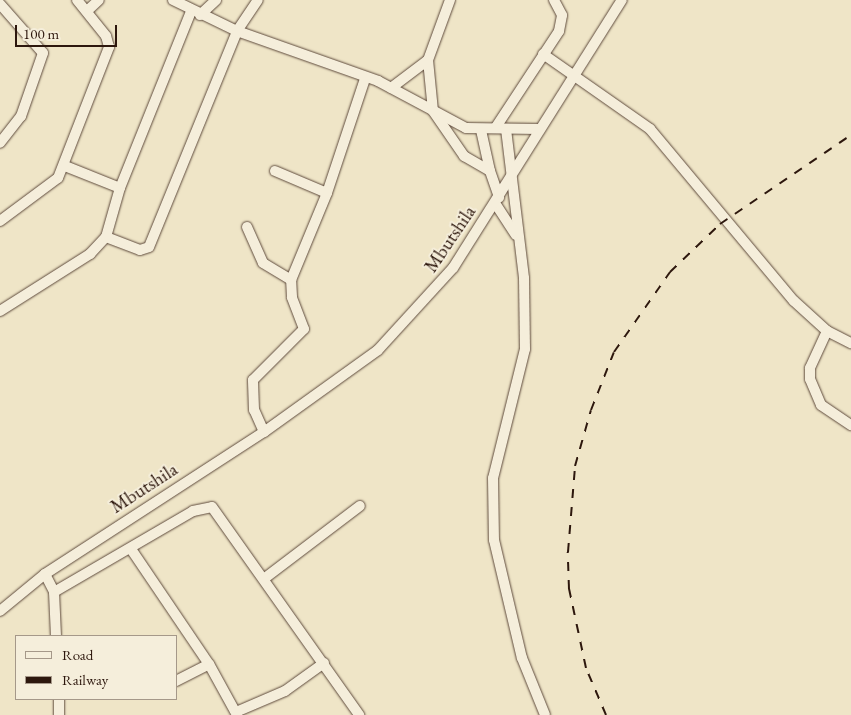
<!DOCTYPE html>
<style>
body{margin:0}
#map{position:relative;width:851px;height:715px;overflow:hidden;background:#efe5c7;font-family:"EB Garamond",serif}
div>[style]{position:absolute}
.roads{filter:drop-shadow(0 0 1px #5e4a3c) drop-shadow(0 0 1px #5e4a3c)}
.minor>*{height:10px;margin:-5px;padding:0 5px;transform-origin:5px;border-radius:5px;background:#f5eedb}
.rail>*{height:2px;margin-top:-1px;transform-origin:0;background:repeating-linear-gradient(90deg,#2d170d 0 9px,transparent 0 18px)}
span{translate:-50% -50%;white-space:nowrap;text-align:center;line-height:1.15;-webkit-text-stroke:4px #f5eedb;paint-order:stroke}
.street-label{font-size:19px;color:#2d170d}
.legend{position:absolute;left:15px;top:635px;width:162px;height:65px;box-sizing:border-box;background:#f5eedb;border:1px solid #a59889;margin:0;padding:6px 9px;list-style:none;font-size:15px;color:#2d170d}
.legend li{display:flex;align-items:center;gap:10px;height:25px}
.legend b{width:25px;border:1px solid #a59889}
.scale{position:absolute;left:15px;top:25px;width:102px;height:22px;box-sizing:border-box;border:2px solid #2d170d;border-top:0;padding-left:6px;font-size:15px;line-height:18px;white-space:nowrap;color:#2d170d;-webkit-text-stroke:4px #f5eedb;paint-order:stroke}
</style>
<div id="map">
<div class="roads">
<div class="minor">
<div style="left:173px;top:0;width:71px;rotate:25.8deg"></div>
<div style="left:237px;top:31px;width:150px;rotate:19.5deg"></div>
<div style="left:378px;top:81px;width:100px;rotate:28.1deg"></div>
<div style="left:466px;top:128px;width:73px;rotate:0.8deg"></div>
<div style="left:450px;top:0;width:64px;rotate:110.1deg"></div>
<div style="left:428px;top:60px;width:51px;rotate:84.4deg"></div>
<div style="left:433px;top:111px;width:55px;rotate:55.4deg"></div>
<div style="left:464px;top:156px;width:30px;rotate:30deg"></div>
<div style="left:490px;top:171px;width:28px;rotate:71deg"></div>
<div style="left:0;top:4px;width:65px;rotate:48.7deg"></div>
<div style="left:43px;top:53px;width:67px;rotate:109.2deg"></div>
<div style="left:21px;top:116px;width:34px;rotate:128deg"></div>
<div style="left:87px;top:11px;width:16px;rotate:-43deg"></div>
<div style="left:200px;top:15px;width:22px;rotate:-43deg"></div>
<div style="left:543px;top:54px;width:131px;rotate:35deg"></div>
<div style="left:650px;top:129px;width:224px;rotate:50.1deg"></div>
<div style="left:794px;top:301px;width:45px;rotate:42.3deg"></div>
<div style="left:827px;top:331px;width:27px;rotate:27deg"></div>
<div style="left:391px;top:88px;width:46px;rotate:-37.1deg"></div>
<div style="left:496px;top:127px;width:115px;rotate:-56.7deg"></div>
<div style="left:559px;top:31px;width:16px;rotate:-79deg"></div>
<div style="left:562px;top:15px;width:17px;rotate:-118deg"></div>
<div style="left:506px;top:129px;width:150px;rotate:83.1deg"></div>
<div style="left:524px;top:278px;width:71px;rotate:89.2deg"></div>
<div style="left:525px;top:349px;width:133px;rotate:103.9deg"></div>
<div style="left:493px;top:478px;width:62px;rotate:89.1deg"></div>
<div style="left:494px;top:540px;width:121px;rotate:76.7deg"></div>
<div style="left:522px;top:658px;width:61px;rotate:68deg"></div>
<div style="left:481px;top:130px;width:42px;rotate:77.6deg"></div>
<div style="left:65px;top:166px;width:59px;rotate:21.8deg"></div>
<div style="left:275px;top:171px;width:56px;rotate:22.9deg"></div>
<div style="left:327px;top:193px;width:120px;rotate:-71.6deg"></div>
<div style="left:495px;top:203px;width:38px;rotate:57deg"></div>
<div style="left:0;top:221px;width:72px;rotate:-36.6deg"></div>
<div style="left:58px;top:178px;width:141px;rotate:-68.7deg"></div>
<div style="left:109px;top:47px;width:11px;rotate:-105deg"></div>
<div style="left:106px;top:36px;width:46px;rotate:-128.9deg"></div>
<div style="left:247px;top:227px;width:39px;rotate:66deg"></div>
<div style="left:263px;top:263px;width:33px;rotate:31deg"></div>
<div style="left:291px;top:280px;width:94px;rotate:-67.5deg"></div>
<div style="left:106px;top:237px;width:36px;rotate:21deg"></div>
<div style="left:140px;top:250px;width:9px;rotate:-18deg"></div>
<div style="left:149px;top:247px;width:233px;rotate:-67.8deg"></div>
<div style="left:237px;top:31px;width:37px;rotate:-56deg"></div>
<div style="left:0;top:311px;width:107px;rotate:-32.3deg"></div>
<div style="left:90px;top:254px;width:23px;rotate:-47deg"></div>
<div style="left:106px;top:237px;width:51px;rotate:-74.1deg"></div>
<div style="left:120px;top:188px;width:191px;rotate:-68.1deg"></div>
<div style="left:827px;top:331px;width:41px;rotate:114.7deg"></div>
<div style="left:810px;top:368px;width:11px;rotate:90deg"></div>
<div style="left:810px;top:379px;width:28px;rotate:67deg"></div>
<div style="left:821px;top:405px;width:36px;rotate:34deg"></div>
<div style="left:264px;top:432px;width:24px;rotate:-114deg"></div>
<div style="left:254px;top:410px;width:30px;rotate:-92deg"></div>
<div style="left:253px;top:380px;width:72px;rotate:-45deg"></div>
<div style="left:304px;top:329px;width:34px;rotate:-111deg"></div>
<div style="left:292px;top:297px;width:17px;rotate:-93deg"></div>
<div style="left:131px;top:549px;width:139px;rotate:55.9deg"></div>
<div style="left:45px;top:574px;width:20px;rotate:63deg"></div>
<div style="left:54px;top:592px;width:44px;rotate:87.4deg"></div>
<div style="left:265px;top:578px;width:119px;rotate:-37.2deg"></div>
<div style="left:54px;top:592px;width:161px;rotate:-30.2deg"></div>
<div style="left:193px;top:511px;width:19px;rotate:-12deg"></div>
<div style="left:212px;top:507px;width:255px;rotate:54.7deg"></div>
<div style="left:0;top:611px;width:58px;rotate:-39.4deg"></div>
<div style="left:45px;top:574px;width:261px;rotate:-33deg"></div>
<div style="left:264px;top:432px;width:140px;rotate:-35.7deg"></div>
<div style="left:378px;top:350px;width:111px;rotate:-47.6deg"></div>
<div style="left:453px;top:268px;width:317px;rotate:-57.8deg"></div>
<div style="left:176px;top:681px;width:37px;rotate:-27deg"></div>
<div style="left:209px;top:664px;width:58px;rotate:61.2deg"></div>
<div style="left:59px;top:699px;width:16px;rotate:90deg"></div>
<div style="left:236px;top:712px;width:53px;rotate:-23.2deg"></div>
<div style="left:285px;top:691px;width:48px;rotate:-35.7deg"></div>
</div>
</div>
<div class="rail">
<div style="left:606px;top:715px;width:51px;rotate:-113.1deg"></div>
<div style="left:586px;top:668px;width:81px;rotate:-102.1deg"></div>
<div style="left:569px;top:589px;width:37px;rotate:-92deg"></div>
<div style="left:568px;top:552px;width:86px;rotate:-85.3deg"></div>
<div style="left:575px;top:466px;width:58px;rotate:-74.1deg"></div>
<div style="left:591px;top:410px;width:62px;rotate:-68.4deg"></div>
<div style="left:614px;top:352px;width:98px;rotate:-55deg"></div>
<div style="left:670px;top:272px;width:69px;rotate:-43.8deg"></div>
<div style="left:720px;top:224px;width:158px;rotate:-34.2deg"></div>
</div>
<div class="street-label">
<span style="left:450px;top:239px;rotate:-56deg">Mbutshila</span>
<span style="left:144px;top:488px;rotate:-33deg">Mbutshila</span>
</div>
<ul class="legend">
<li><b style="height:6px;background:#f5eedb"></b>Road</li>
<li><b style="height:6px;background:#2d170d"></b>Railway</li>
</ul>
<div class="scale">100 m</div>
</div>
